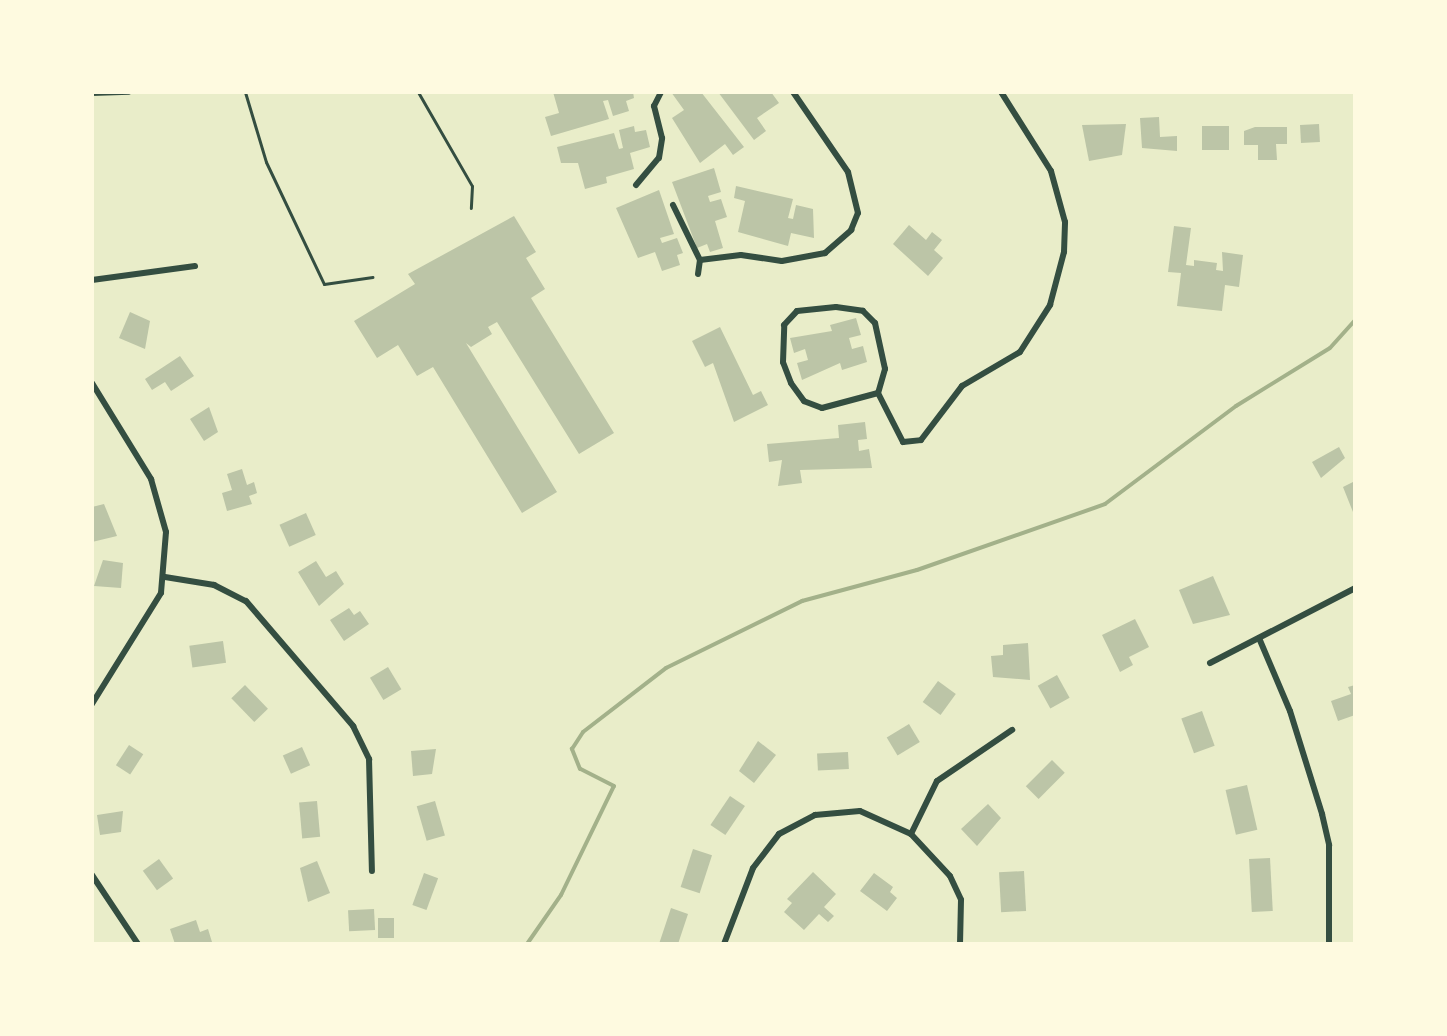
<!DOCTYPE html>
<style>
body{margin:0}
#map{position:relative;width:1447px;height:1036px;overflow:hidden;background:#e9edc9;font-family:"DejaVu Sans",sans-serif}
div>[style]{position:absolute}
.stream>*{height:4px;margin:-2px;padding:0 2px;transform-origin:2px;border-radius:2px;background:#a3b18a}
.building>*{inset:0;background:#bcc5a7;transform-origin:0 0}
.service>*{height:3px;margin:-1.5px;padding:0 1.5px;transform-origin:1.5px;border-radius:1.5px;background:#344e41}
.minor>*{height:6px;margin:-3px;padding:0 3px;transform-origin:3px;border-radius:3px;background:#344e41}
span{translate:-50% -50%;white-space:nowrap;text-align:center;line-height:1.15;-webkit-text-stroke:8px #fefae0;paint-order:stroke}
.frame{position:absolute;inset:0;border:94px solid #fefae0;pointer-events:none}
</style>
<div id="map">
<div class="stream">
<div style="left:527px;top:944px;width:60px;rotate:-55.2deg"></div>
<div style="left:561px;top:895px;width:121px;rotate:-64.1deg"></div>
<div style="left:614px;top:786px;width:38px;rotate:-153deg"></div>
<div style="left:580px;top:769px;width:22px;rotate:-112deg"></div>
<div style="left:572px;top:749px;width:20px;rotate:-57deg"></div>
<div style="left:583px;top:732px;width:105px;rotate:-37.6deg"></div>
<div style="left:666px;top:668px;width:152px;rotate:-26.2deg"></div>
<div style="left:802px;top:601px;width:119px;rotate:-15.1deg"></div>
<div style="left:917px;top:570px;width:199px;rotate:-19.3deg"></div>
<div style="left:1105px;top:504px;width:164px;rotate:-36.8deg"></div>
<div style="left:1236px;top:406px;width:110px;rotate:-31.7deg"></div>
<div style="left:1330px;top:348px;width:38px;rotate:-48deg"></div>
</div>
<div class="building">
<div style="clip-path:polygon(553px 92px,633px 92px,634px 98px,626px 101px,629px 111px,613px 116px,608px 100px,603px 101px,609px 119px,551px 136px,545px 117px,559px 113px)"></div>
<div style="clip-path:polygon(671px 92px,701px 92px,744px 147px,733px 155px,725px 144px,700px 163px,672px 118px,684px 110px)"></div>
<div style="clip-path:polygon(718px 92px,771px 92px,779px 103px,757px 118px,766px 131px,754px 140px)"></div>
<div style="clip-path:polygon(1159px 117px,1160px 137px,1177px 136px,1177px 151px,1142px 148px,1140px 118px)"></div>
<div style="clip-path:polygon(1126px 124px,1122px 155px,1089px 161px,1082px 125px)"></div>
<div style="left:1319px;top:124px;width:18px;height:19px;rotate:87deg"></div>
<div style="clip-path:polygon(634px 126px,635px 132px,646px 130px,650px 147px,630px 153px,634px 169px,606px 177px,607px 183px,585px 189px,578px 163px,561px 163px,557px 147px,614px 133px,619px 149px,623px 148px,619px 130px)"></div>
<div style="left:1202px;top:126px;width:27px;height:24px"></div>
<div style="clip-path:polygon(1255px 127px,1287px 127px,1287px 144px,1276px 144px,1277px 160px,1258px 160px,1258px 145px,1244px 145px,1244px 131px)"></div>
<div style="clip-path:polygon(714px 168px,721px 192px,708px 196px,710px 202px,721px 199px,727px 217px,715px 221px,723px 248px,710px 252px,707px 244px,697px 248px,672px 182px)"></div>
<div style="clip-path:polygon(736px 186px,793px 199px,788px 218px,793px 219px,796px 205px,813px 209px,814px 238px,791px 233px,788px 246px,738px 232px,745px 201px,734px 198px)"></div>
<div style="clip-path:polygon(659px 190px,674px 234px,660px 238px,662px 243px,677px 238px,683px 253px,677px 255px,680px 265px,662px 271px,655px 252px,638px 258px,616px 208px)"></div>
<div style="clip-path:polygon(514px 216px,536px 252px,526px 258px,545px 289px,531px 298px,614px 433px,579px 454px,497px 322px,488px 327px,492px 334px,471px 347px,466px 343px,557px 492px,522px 513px,433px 367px,417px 376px,398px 345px,377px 358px,354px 321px,415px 284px,408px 274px)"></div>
<div style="clip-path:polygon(909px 225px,926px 240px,932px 232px,942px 240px,934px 250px,943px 258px,928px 276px,893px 244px)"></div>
<div style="clip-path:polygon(1174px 226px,1191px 228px,1186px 265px,1194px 266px,1194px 260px,1217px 263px,1216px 270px,1223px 271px,1222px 252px,1243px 255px,1239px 287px,1225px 285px,1222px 311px,1177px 306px,1181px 273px,1168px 272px)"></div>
<div style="clip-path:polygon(130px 312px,150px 321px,145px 349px,119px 338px)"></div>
<div style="clip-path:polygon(856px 318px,861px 335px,849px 338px,852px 349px,863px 346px,867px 362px,842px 370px,840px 363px,802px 380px,797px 363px,808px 360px,805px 349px,794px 353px,790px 338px,832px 331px,830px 325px)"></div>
<div style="clip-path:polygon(720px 327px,753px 395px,761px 391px,768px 405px,734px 422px,713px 363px,705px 367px,692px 341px)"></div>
<div style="clip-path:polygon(180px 356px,194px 376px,171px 391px,165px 382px,152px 390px,145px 379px)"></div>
<div style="clip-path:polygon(209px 407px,218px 432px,204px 441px,190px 419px)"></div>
<div style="clip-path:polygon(865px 422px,867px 439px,858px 440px,859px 451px,869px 449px,872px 468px,800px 470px,802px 483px,778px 486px,782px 460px,769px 462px,767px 444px,839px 438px,838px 425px)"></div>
<div style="clip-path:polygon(1339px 447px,1345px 458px,1321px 478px,1312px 462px)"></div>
<div style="clip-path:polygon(242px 469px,247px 485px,254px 482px,257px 493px,249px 496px,252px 504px,227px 511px,222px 493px,232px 490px,227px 474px)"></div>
<div style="clip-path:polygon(1355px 481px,1355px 511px,1353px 512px,1343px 487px)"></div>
<div style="clip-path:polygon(104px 504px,117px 536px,92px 542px,92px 507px)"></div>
<div style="left:306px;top:513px;width:24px;height:29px;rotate:66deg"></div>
<div style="clip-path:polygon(103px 560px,123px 563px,121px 588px,94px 586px)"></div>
<div style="clip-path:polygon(316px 561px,326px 577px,336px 571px,344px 584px,319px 606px,298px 572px)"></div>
<div style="clip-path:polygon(1213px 576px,1230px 615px,1193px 624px,1179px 590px)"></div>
<div style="clip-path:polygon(349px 608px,354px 615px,360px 611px,369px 624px,344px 641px,330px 620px)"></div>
<div style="clip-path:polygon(1135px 619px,1149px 647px,1129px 657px,1133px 665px,1120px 672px,1102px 635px)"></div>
<div style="left:223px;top:641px;width:22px;height:34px;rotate:82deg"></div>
<div style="clip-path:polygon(1028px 643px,1030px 680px,993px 677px,991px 656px,1003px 655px,1003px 645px)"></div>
<div style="left:388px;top:667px;width:26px;height:21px;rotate:59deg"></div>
<div style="left:1057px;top:675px;width:26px;height:22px;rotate:61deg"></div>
<div style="left:938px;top:681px;width:22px;height:26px;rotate:36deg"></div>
<div style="left:245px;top:685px;width:33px;height:19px;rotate:46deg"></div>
<div style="clip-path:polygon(1355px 685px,1355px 715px,1338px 721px,1331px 701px,1351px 694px,1348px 687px)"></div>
<div style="left:1202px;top:711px;width:37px;height:22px;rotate:70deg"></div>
<div style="left:909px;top:724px;width:21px;height:26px;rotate:59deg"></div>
<div style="clip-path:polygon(758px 741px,776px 755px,754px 783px,739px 771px)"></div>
<div style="left:129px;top:745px;width:17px;height:24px;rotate:33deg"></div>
<div style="left:302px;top:747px;width:20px;height:21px;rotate:66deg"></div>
<div style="clip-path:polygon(436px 749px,432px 774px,413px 776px,411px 751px)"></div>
<div style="left:848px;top:752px;width:17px;height:31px;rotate:87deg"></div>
<div style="left:1052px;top:760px;width:18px;height:37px;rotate:45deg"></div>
<div style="left:1247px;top:785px;width:46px;height:22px;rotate:77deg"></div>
<div style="left:730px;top:796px;width:18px;height:35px;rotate:34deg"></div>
<div style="left:317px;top:801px;width:36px;height:18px;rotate:85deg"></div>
<div style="left:435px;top:801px;width:36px;height:19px;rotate:74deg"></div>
<div style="clip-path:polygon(988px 804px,1001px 818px,977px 846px,961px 829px)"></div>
<div style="clip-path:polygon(123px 811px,121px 832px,100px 835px,97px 815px)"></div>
<div style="left:693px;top:849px;width:20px;height:40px;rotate:18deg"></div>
<div style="left:1270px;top:858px;width:53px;height:21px;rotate:87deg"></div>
<div style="left:159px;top:859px;width:24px;height:20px;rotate:54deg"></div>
<div style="clip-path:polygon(317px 861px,330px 893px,308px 902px,300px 868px)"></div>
<div style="left:1024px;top:871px;width:40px;height:25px;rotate:87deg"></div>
<div style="clip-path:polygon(813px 872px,836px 894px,824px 907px,834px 916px,828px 922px,819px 914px,804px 930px,784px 912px,792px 903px,787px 899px)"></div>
<div style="left:424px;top:873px;width:15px;height:34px;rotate:20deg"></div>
<div style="clip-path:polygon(874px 873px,893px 887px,890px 892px,897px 898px,887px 911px,860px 891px)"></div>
<div style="clip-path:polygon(671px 908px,688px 914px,678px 944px,659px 944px)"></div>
<div style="left:374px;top:909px;width:21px;height:26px;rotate:87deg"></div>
<div style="left:378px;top:918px;width:16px;height:20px"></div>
<div style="clip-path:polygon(196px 920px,200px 932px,208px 929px,212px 942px,175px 944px,170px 929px)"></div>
</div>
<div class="service">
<div style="left:245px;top:92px;width:73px;rotate:73.3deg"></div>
<div style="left:266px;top:162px;width:135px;rotate:64.6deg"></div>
<div style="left:324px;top:284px;width:49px;rotate:-8.3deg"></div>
<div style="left:418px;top:92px;width:108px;rotate:60.1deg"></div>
<div style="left:472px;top:186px;width:22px;rotate:93deg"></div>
</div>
<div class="minor">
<div style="left:92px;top:93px;width:37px;rotate:-2deg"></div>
<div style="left:636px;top:185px;width:35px;rotate:-50deg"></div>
<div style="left:659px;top:158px;width:20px;rotate:-81deg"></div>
<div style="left:662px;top:138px;width:33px;rotate:-104deg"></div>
<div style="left:654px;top:106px;width:16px;rotate:-63deg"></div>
<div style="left:673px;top:205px;width:61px;rotate:63.9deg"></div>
<div style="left:698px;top:274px;width:14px;rotate:-82deg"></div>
<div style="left:700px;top:260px;width:41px;rotate:-7deg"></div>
<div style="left:741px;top:255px;width:41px;rotate:8.3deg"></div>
<div style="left:782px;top:261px;width:44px;rotate:-10.5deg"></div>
<div style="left:825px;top:253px;width:35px;rotate:-41deg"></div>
<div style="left:851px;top:230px;width:18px;rotate:-68deg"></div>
<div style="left:858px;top:213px;width:42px;rotate:-103.7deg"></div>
<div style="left:848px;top:172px;width:97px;rotate:-124.5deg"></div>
<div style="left:92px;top:280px;width:104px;rotate:-7.7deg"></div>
<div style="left:836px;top:307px;width:27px;rotate:8deg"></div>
<div style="left:863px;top:311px;width:17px;rotate:45deg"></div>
<div style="left:875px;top:323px;width:47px;rotate:77.7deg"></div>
<div style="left:885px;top:369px;width:25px;rotate:106deg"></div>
<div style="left:878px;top:393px;width:58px;rotate:165deg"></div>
<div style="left:822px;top:408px;width:19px;rotate:-159deg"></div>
<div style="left:804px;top:401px;width:22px;rotate:-126deg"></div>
<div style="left:791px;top:383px;width:22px;rotate:-111deg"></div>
<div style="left:783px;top:362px;width:37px;rotate:-88deg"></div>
<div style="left:784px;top:325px;width:19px;rotate:-47deg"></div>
<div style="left:797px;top:311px;width:39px;rotate:-6deg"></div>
<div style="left:92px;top:383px;width:113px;rotate:58.4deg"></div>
<div style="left:151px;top:479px;width:55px;rotate:74.2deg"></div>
<div style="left:166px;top:532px;width:61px;rotate:94.7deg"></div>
<div style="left:161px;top:593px;width:131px;rotate:121.9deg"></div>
<div style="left:878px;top:393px;width:55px;rotate:63deg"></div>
<div style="left:903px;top:442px;width:18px;rotate:-6deg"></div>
<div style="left:921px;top:440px;width:68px;rotate:-52.8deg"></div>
<div style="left:962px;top:386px;width:67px;rotate:-30.4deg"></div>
<div style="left:1020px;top:352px;width:56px;rotate:-57.4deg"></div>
<div style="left:1050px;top:305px;width:55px;rotate:-75.2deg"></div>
<div style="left:1064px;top:252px;width:30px;rotate:-88deg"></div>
<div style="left:1065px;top:222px;width:53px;rotate:-105.4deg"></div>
<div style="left:1051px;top:171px;width:93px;rotate:-122.3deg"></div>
<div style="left:165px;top:577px;width:50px;rotate:9.3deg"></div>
<div style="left:214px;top:585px;width:36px;rotate:27deg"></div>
<div style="left:246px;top:601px;width:165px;rotate:49.4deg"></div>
<div style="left:353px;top:726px;width:37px;rotate:64deg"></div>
<div style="left:369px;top:759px;width:112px;rotate:88.5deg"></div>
<div style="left:1259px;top:638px;width:79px;rotate:67deg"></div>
<div style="left:1290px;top:711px;width:108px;rotate:72.7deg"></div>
<div style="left:1322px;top:814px;width:32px;rotate:77deg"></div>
<div style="left:1329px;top:845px;width:99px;rotate:90deg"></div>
<div style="left:1210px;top:663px;width:163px;rotate:-27.3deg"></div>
<div style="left:911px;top:834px;width:59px;rotate:-63.9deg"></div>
<div style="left:937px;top:781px;width:91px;rotate:-34.2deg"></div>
<div style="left:92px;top:875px;width:83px;rotate:56.3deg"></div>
<div style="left:724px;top:944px;width:81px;rotate:-69.1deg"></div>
<div style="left:753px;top:868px;width:43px;rotate:-52.6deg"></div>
<div style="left:779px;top:834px;width:41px;rotate:-27.8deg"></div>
<div style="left:815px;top:815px;width:45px;rotate:-5.1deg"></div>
<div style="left:860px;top:811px;width:56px;rotate:24.3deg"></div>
<div style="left:911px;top:834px;width:57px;rotate:47.1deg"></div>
<div style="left:950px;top:876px;width:26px;rotate:65deg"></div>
<div style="left:961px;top:900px;width:44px;rotate:91.3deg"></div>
</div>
<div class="frame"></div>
</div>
